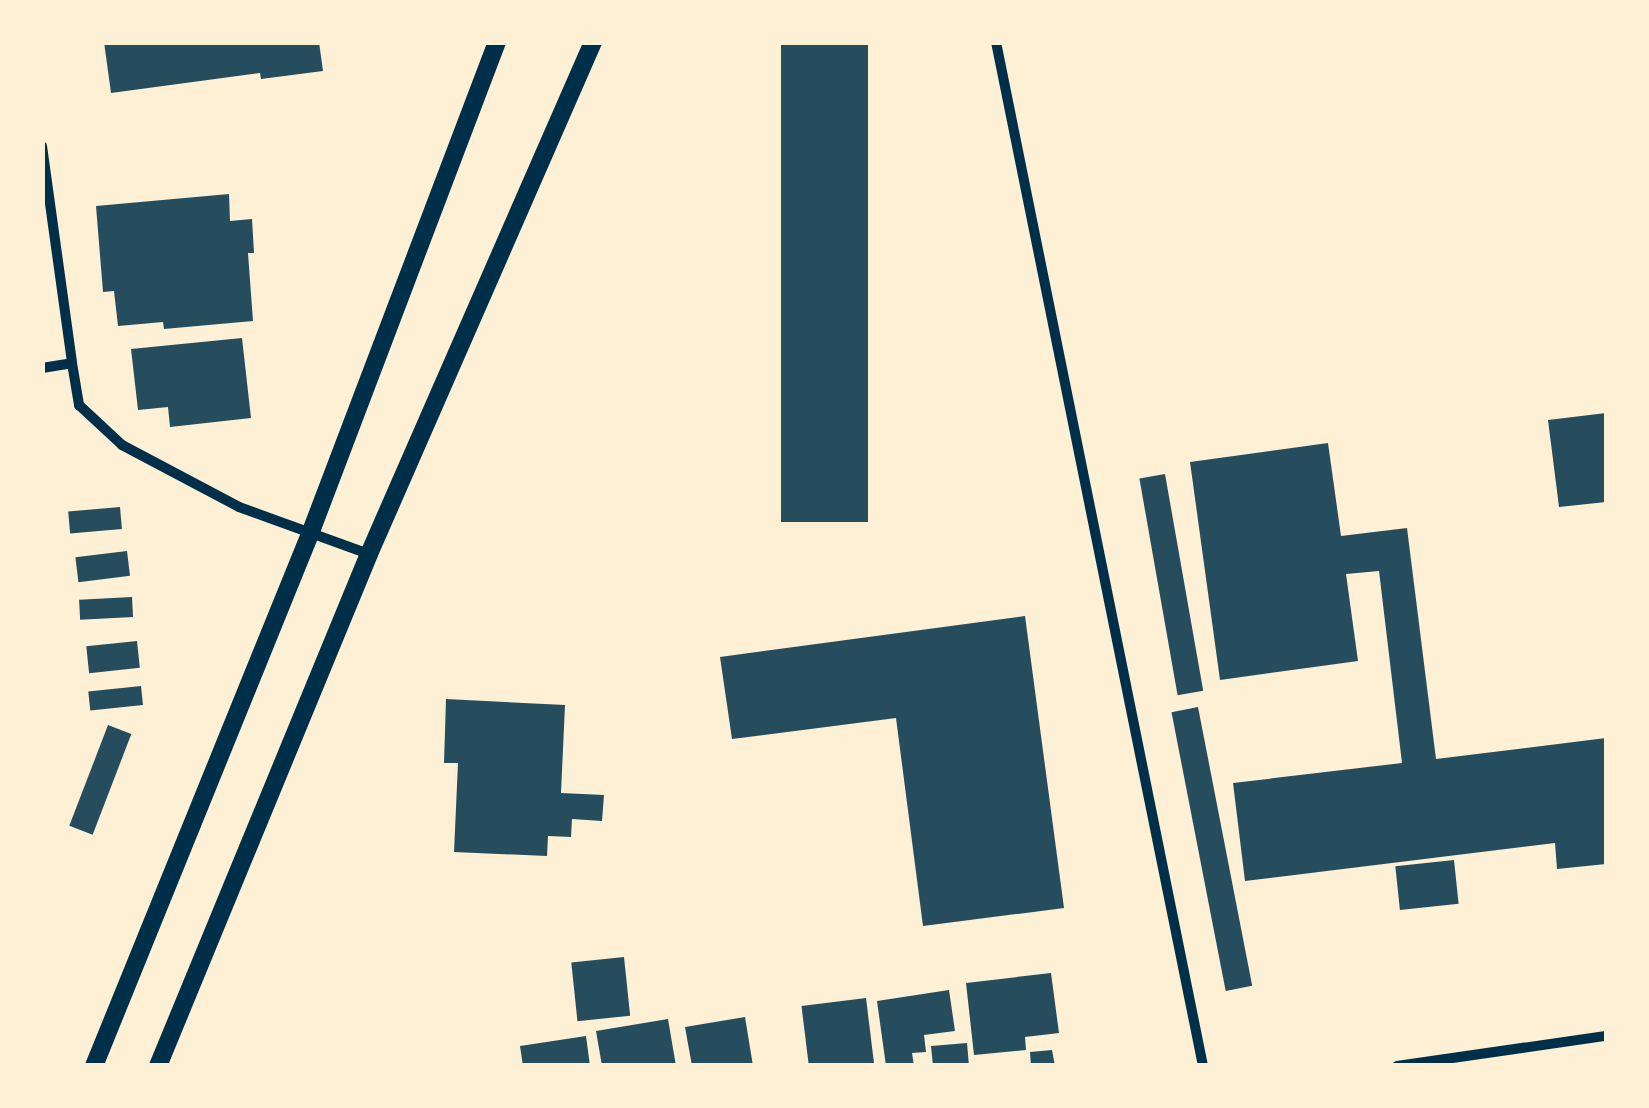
<!DOCTYPE html>
<style>
body{margin:0}
#map{position:relative;width:1649px;height:1108px;overflow:hidden;background:#fdf0d5;font-family:"Archivo Narrow",sans-serif}
div>[style]{position:absolute}
.building>*{inset:0;background:#264d5e;transform-origin:0 0}
.minor>*{height:10px;margin:-5px;padding:0 5px;transform-origin:5px;border-radius:5px;background:#003049}
.tertiary>*{height:18px;margin:-9px;padding:0 9px;transform-origin:9px;border-radius:9px;background:#003049}
span{translate:-50% -50%;white-space:nowrap;text-align:center;line-height:1.15;-webkit-text-stroke:8px #fdf0d5;paint-order:stroke}
.frame{position:absolute;inset:0;border:45px solid #fdf0d5;pointer-events:none}
</style>
<div id="map">
<div class="building">
<div style="clip-path:polygon(104px 42px,319px 42px,323px 71px,261px 79px,260px 73px,111px 93px)"></div>
<div style="left:781px;top:42px;width:87px;height:480px"></div>
<div style="clip-path:polygon(229px 194px,230px 221px,252px 219px,254px 253px,248px 253px,253px 321px,164px 329px,163px 322px,118px 326px,114px 291px,103px 292px,96px 206px)"></div>
<div style="clip-path:polygon(242px 338px,251px 418px,170px 427px,168px 407px,138px 410px,131px 349px)"></div>
<div style="clip-path:polygon(1606px 413px,1606px 502px,1559px 507px,1548px 420px)"></div>
<div style="clip-path:polygon(1328px 443px,1341px 536px,1407px 528px,1436px 759px,1606px 738px,1606px 864px,1557px 869px,1555px 843px,1245px 881px,1233px 783px,1402px 763px,1379px 571px,1346px 574px,1358px 661px,1220px 680px,1190px 462px)"></div>
<div style="left:1165px;top:474px;width:220px;height:26px;rotate:80deg"></div>
<div style="left:120px;top:507px;width:22px;height:52px;rotate:85deg"></div>
<div style="left:127px;top:551px;width:25px;height:52px;rotate:83deg"></div>
<div style="left:132px;top:597px;width:20px;height:53px;rotate:87deg"></div>
<div style="clip-path:polygon(1025px 616px,1064px 908px,923px 926px,896px 718px,732px 739px,720px 657px)"></div>
<div style="left:137px;top:641px;width:27px;height:51px;rotate:84deg"></div>
<div style="left:141px;top:686px;width:19px;height:53px;rotate:84deg"></div>
<div style="clip-path:polygon(446px 699px,565px 705px,561px 793px,604px 795px,602px 821px,572px 819px,571px 837px,548px 836px,547px 856px,454px 852px,458px 763px,444px 763px)"></div>
<div style="left:1198px;top:707px;width:284px;height:27px;rotate:79deg"></div>
<div style="left:108px;top:725px;width:25px;height:108px;rotate:21deg"></div>
<div style="left:1454px;top:860px;width:44px;height:59px;rotate:84deg"></div>
<div style="left:624px;top:957px;width:59px;height:53px;rotate:84deg"></div>
<div style="clip-path:polygon(1051px 973px,1059px 1033px,1025px 1037px,1026px 1050px,974px 1055px,966px 983px)"></div>
<div style="clip-path:polygon(949px 990px,955px 1031px,924px 1035px,926px 1052px,912px 1053px,914px 1066px,886px 1066px,877px 1001px)"></div>
<div style="left:866px;top:998px;width:68px;height:65px;rotate:83deg"></div>
<div style="clip-path:polygon(745px 1017px,753px 1066px,692px 1066px,685px 1027px)"></div>
<div style="clip-path:polygon(668px 1019px,676px 1066px,602px 1066px,596px 1031px)"></div>
<div style="clip-path:polygon(586px 1036px,590px 1066px,523px 1066px,520px 1046px)"></div>
<div style="clip-path:polygon(967px 1043px,969px 1066px,933px 1066px,931px 1046px)"></div>
<div style="clip-path:polygon(1052px 1050px,1055px 1066px,1031px 1066px,1030px 1052px)"></div>
</div>
<div class="minor">
<div style="left:996px;top:42px;width:1045px;rotate:78.57deg"></div>
<div style="left:42px;top:146px;width:219px;rotate:82.1deg"></div>
<div style="left:42px;top:368px;width:30px;rotate:-9deg"></div>
<div style="left:72px;top:363px;width:43px;rotate:80.5deg"></div>
<div style="left:79px;top:405px;width:59px;rotate:42.9deg"></div>
<div style="left:122px;top:445px;width:132px;rotate:27.9deg"></div>
<div style="left:239px;top:507px;width:138px;rotate:19.9deg"></div>
<div style="left:1397px;top:1066px;width:211px;rotate:-8.2deg"></div>
</div>
<div class="tertiary">
<div style="left:94px;top:1066px;width:574px;rotate:-67.9deg"></div>
<div style="left:310px;top:534px;width:526px;rotate:-69.19deg"></div>
<div style="left:158px;top:1066px;width:554px;rotate:-67.6deg"></div>
<div style="left:369px;top:554px;width:559px;rotate:-66.37deg"></div>
</div>
<div class="frame"></div>
</div>
